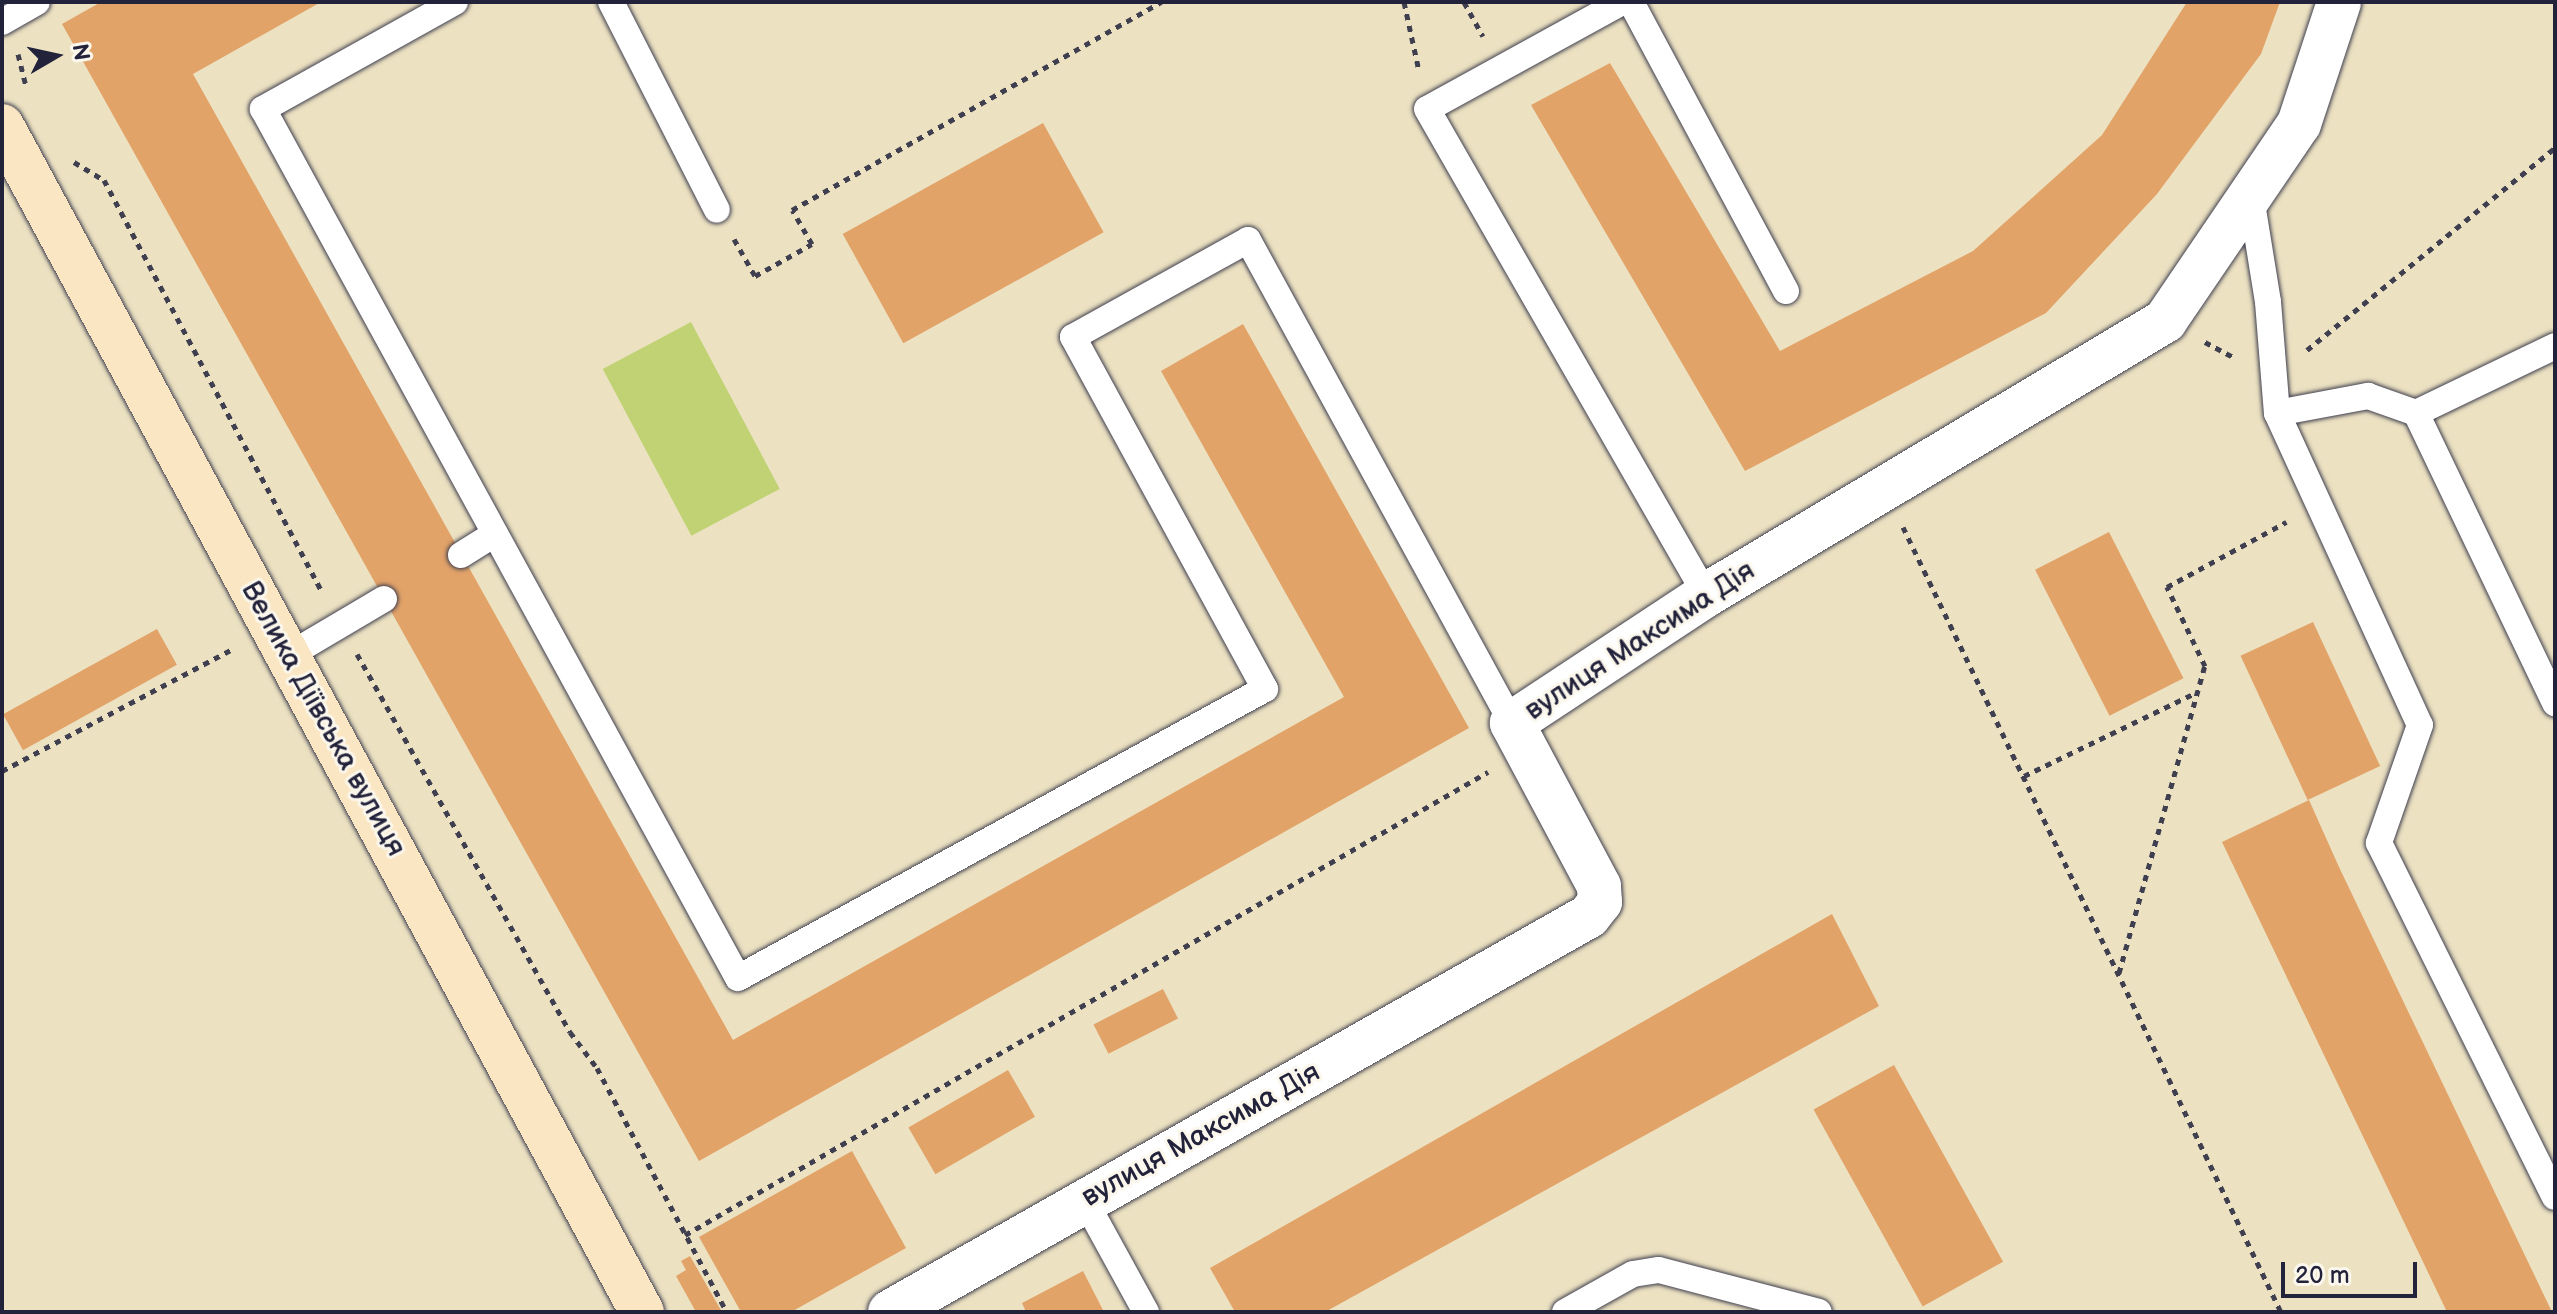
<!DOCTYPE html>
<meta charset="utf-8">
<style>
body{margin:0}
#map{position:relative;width:2557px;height:1314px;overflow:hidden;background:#ece2c2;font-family:"Balsamiq Sans",sans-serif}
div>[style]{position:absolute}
.green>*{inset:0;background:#c1d275;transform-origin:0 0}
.building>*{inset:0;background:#e2a369;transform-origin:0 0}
.path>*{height:5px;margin-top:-2.5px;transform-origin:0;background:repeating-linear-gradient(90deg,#403f4f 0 6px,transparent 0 12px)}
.roads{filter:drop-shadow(0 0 2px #403f4f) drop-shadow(0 0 2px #403f4f)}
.service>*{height:26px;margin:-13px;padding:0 13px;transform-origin:13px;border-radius:13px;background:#fff}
.minor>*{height:44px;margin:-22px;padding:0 22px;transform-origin:22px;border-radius:22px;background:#fff}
.secondary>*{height:44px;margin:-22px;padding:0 22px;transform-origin:22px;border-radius:22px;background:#fbe6c3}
span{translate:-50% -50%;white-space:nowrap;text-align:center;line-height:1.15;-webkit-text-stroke:6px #fbf7ec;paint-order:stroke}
.street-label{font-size:28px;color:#22223b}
.frame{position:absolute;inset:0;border:4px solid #22223b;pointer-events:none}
.north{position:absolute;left:16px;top:16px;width:80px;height:80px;-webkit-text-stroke:6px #fbf7ec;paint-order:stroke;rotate:81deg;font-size:22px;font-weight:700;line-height:32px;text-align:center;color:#22223b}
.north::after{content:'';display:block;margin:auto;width:28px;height:36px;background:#22223b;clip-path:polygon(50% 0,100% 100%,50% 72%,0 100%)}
.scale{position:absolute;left:2281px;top:1262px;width:136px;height:36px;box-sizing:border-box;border:4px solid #22223b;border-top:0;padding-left:10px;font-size:24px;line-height:28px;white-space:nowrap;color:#22223b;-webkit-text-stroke:6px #fbf7ec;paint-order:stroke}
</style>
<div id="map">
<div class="green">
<div style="left:691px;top:322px;width:189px;height:100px;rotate:62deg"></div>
</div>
<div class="building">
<div style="clip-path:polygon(101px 2px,321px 2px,193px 74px,733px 1040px,1344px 697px,1161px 371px,1243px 324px,1469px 728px,699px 1161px,62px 24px)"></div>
<div style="clip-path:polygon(2187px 2px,2280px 2px,2261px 54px,2157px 194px,2046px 313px,1745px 471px,1531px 105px,1610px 63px,1780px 351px,1973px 251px,2102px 135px)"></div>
<div style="left:1043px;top:123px;width:125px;height:229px;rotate:61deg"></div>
<div style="left:2109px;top:532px;width:164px;height:83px;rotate:63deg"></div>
<div style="left:2313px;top:622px;width:159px;height:80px;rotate:65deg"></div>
<div style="left:157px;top:629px;width:41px;height:176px;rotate:61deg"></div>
<div style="clip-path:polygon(2309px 800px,2339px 867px,2552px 1312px,2447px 1312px,2222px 842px)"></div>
<div style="clip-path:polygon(1832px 914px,1879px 1006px,1325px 1312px,1235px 1312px,1210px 1268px)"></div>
<div style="left:1163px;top:989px;width:33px;height:78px;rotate:63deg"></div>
<div style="left:1894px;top:1065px;width:225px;height:92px;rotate:61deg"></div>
<div style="left:1008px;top:1070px;width:54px;height:115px;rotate:60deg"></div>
<div style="clip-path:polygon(852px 1151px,906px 1248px,791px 1312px,741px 1312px,699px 1237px)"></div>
<div style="clip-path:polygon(690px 1256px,722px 1312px,696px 1312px,676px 1276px,686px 1270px,681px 1261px)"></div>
<div style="clip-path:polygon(1083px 1271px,1104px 1312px,1026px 1312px,1022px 1303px)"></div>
</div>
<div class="path">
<div style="left:1404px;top:2px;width:71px;rotate:77.7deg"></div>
<div style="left:1464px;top:2px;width:39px;rotate:61deg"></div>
<div style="left:18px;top:54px;width:34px;rotate:76deg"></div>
<div style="left:74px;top:162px;width:35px;rotate:31deg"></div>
<div style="left:104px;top:180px;width:467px;rotate:62.1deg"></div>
<div style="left:734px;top:239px;width:43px;rotate:60.4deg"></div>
<div style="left:755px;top:276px;width:65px;rotate:-29.3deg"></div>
<div style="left:812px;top:244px;width:39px;rotate:-120deg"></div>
<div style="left:792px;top:210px;width:424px;rotate:-29.4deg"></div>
<div style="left:2205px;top:342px;width:34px;rotate:28deg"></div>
<div style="left:2307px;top:350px;width:320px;rotate:-39.2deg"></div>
<div style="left:1903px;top:527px;width:871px;rotate:64.29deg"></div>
<div style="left:357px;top:654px;width:434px;rotate:60.6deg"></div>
<div style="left:570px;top:1032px;width:45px;rotate:53.1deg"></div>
<div style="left:597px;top:1068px;width:276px;rotate:62deg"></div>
<div style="left:2px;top:771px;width:263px;rotate:-27.9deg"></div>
<div style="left:2024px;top:776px;width:192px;rotate:-25.9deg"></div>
<div style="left:2119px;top:973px;width:319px;rotate:-74.4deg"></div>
<div style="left:2205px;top:666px;width:88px;rotate:-115.7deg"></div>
<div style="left:2167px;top:587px;width:136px;rotate:-28.6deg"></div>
<div style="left:685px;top:1235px;width:927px;rotate:-29.97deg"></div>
</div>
<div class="roads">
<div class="service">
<div style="left:455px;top:2px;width:220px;rotate:150.9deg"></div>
<div style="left:263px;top:109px;width:990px;rotate:61.34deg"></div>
<div style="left:738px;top:978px;width:601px;rotate:-28.74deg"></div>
<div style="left:1265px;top:689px;width:401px;rotate:-118.6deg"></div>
<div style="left:1073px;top:337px;width:200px;rotate:-29deg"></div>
<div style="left:1248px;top:240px;width:550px;rotate:61.34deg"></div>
<div style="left:611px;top:2px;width:233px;rotate:63deg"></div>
<div style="left:1622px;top:2px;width:222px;rotate:151.2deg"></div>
<div style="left:1427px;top:109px;width:560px;rotate:60.14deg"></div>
<div style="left:1631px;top:2px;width:328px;rotate:61.8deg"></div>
<div style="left:2px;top:22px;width:40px;rotate:-29.7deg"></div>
<div style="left:2251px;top:197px;width:106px;rotate:80.8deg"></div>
<div style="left:2268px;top:302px;width:111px;rotate:85.4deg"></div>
<div style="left:2277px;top:413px;width:343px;rotate:65.4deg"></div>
<div style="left:2420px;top:725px;width:125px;rotate:109.2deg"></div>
<div style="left:2379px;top:843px;width:395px;rotate:63.6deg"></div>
<div style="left:2277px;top:413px;width:93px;rotate:-10.6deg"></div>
<div style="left:2368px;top:396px;width:51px;rotate:19.5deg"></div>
<div style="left:2416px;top:413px;width:154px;rotate:-25.7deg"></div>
<div style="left:2416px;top:413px;width:322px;rotate:64.4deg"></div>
<div style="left:461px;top:555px;width:40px;rotate:-32deg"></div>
<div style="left:291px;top:654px;width:108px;rotate:-30.6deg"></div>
<div style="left:1085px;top:1201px;width:127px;rotate:61.2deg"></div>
<div style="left:1565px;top:1312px;width:78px;rotate:-29.2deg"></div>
<div style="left:1633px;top:1274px;width:26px;rotate:-9deg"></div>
<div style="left:1659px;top:1270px;width:165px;rotate:14.7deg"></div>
</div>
<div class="minor">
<div style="left:890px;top:1312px;width:803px;rotate:-29.53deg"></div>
<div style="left:1589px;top:916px;width:18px;rotate:-52deg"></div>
<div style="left:1600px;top:902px;width:16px;rotate:-94deg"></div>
<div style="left:1599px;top:886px;width:185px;rotate:-118.1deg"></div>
<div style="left:1512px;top:723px;width:232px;rotate:-33.4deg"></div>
<div style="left:1706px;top:595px;width:535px;rotate:-30.84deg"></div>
<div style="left:2165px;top:321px;width:238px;rotate:-55.8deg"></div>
<div style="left:2299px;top:124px;width:128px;rotate:-71.8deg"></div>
</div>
<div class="secondary">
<div style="left:2px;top:126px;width:1348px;rotate:61.65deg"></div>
</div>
</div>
<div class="street-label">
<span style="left:1640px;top:641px;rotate:-33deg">вулиця Максима Дія</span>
<span style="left:323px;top:719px;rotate:61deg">Велика Діївська вулиця</span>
<span style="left:1201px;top:1135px;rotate:-29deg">вулиця Максима Дія</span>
</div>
<div class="frame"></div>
<div class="north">N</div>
<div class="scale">20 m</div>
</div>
